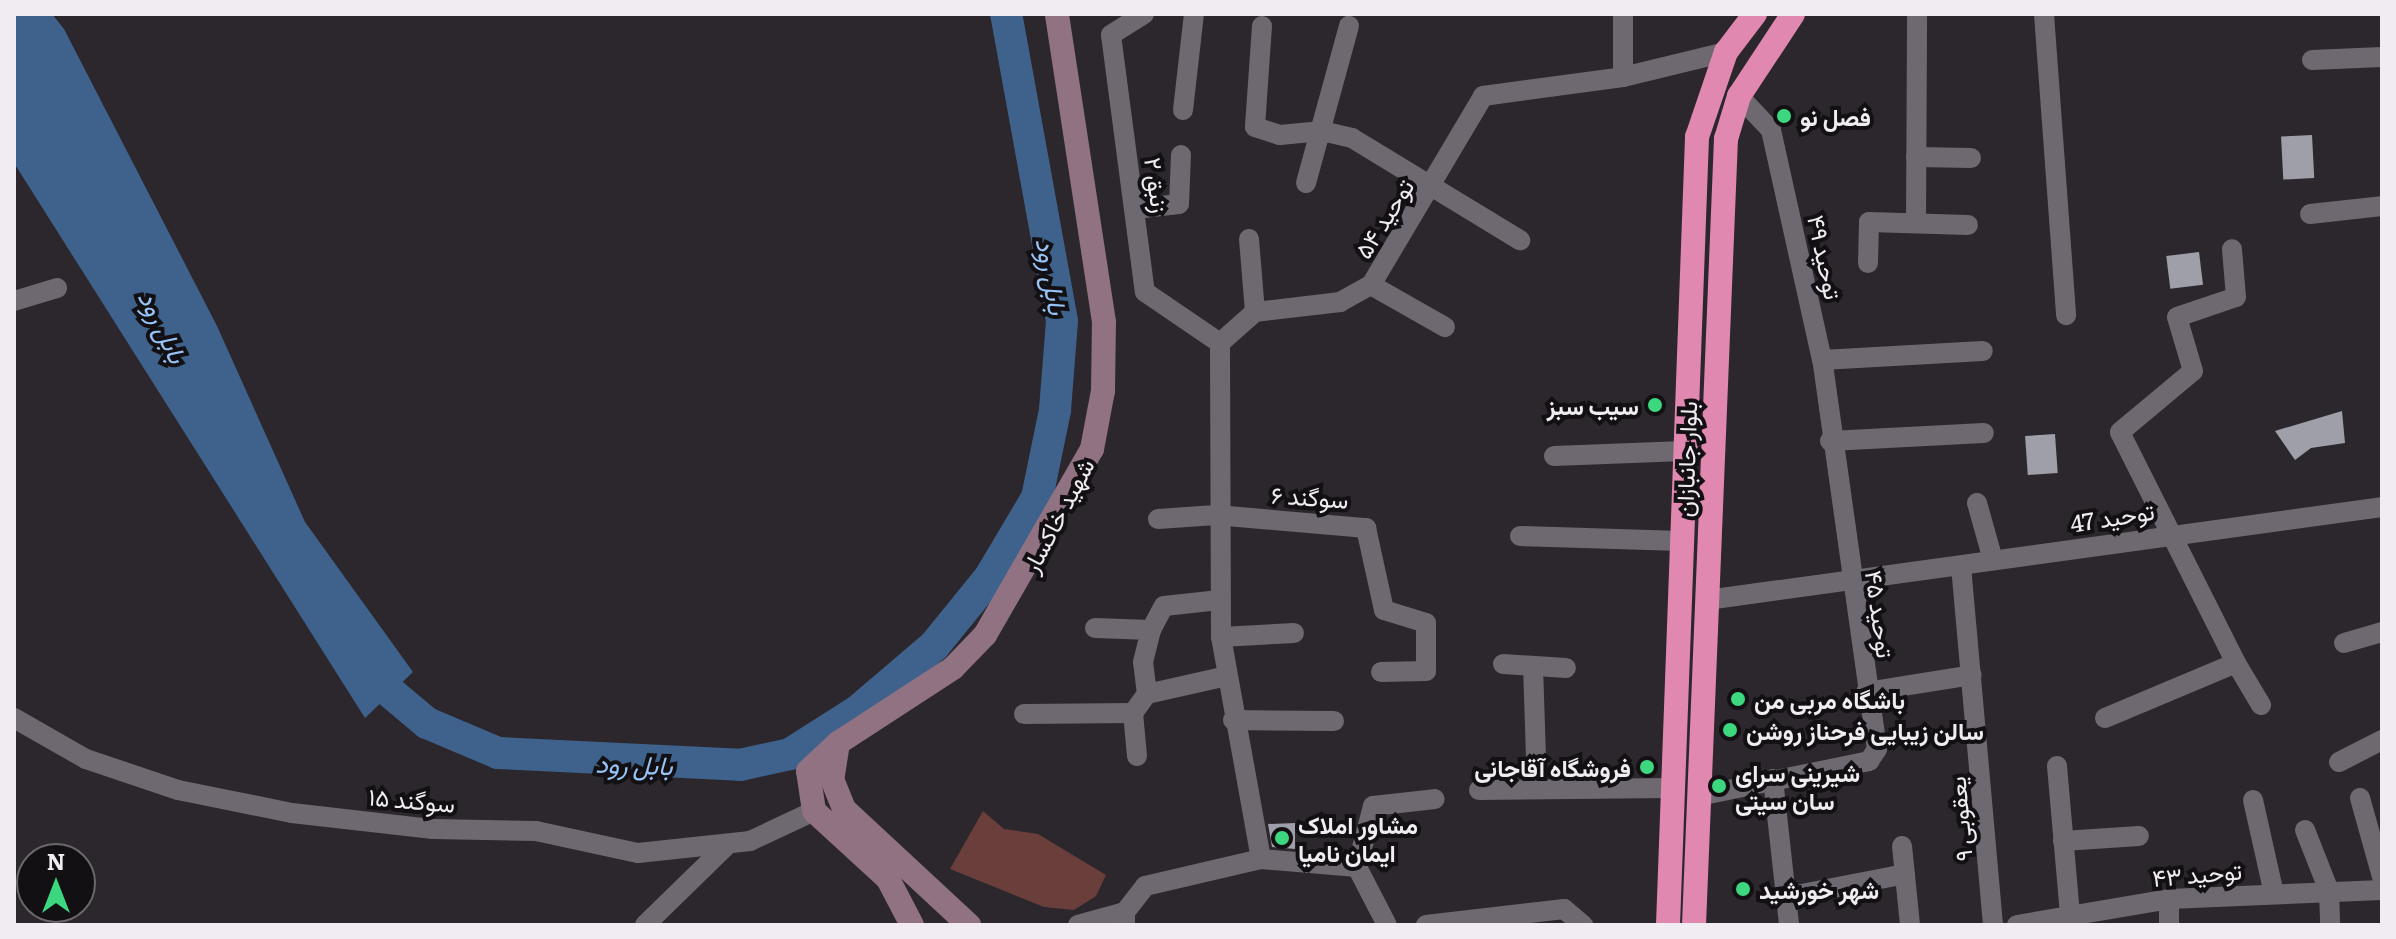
<!DOCTYPE html>
<meta charset="utf-8">
<style>
body{margin:0}
#map{position:relative;width:2396px;height:939px;overflow:hidden;background:#2c262d;font-family:Literata,Vazirmatn,serif}
div>[style]{position:absolute}
.green>*{inset:0;background:#6a3e3a}
.water>*{inset:0;background:#3e628b}
.river>*{height:32px;margin:-16px;padding:0 16px;transform-origin:16px;border-radius:16px;background:#3e628b}
.building>*{inset:0;background:#9e9fa8;transform-origin:0 0}
.street>*{height:20px;margin:-10px;padding:0 10px;transform-origin:10px;border-radius:10px;background:#6e6870}
.secondary>*{height:24px;margin:-12px;padding:0 12px;transform-origin:12px;border-radius:12px;background:#907283}
.highway>*{height:24px;margin:-12px;padding:0 12px;transform-origin:12px;border-radius:12px;background:#e088b0}
.dots>*{width:22px;height:22px;translate:-50% -50%;box-sizing:border-box;border:4px solid #131013;border-radius:50%}
span{translate:-50% -50%;white-space:nowrap;text-align:center;line-height:1.15;-webkit-text-stroke:8px #131013;paint-order:stroke}
.poi-label{font-size:24px;color:#f0ecf1;font-weight:700}
.left{translate:0 -50%;text-align:left}
.right{translate:-100% -50%;text-align:right}
.street-label{font-size:24px;color:#f0ecf1}
.water-label{font-size:26px;color:#97c3f6;font-style:italic}
.frame{position:absolute;inset:0;border:16px solid #f0ecf1;pointer-events:none}
.north{position:absolute;left:16px;top:843px;width:80px;height:80px;box-sizing:border-box;background:#131013;border:2px solid #6b686c;border-radius:50%;rotate:0deg;font-size:22px;font-weight:700;line-height:32px;text-align:center;color:#f0ecf1}
.north::after{content:'';display:block;margin:auto;width:28px;height:36px;background:#3cd77e;clip-path:polygon(50% 0,100% 100%,50% 72%,0 100%)}
</style>
<div id="map">
<div class="green">
<div style="clip-path:polygon(983px 811px,1004px 829px,1038px 834px,1106px 875px,1096px 896px,1074px 910px,1044px 907px,950px 869px)"></div>
</div>
<div class="water">
<div style="clip-path:polygon(14px 14px,52px 14px,64px 29px,217px 326px,305px 522px,413px 672px,365px 718px,14px 163px)"></div>
</div>
<div class="river">
<div style="left:359px;top:666px;width:89px;rotate:40deg"></div>
<div style="left:427px;top:723px;width:77px;rotate:22.9deg"></div>
<div style="left:498px;top:753px;width:242px;rotate:2.8deg"></div>
<div style="left:740px;top:765px;width:51px;rotate:-12.4deg"></div>
<div style="left:790px;top:754px;width:82px;rotate:-32.5deg"></div>
<div style="left:859px;top:710px;width:99px;rotate:-40.5deg"></div>
<div style="left:934px;top:646px;width:89px;rotate:-50.9deg"></div>
<div style="left:990px;top:577px;width:92px;rotate:-59.3deg"></div>
<div style="left:1037px;top:498px;width:90px;rotate:-78.4deg"></div>
<div style="left:1055px;top:410px;width:89px;rotate:-85.5deg"></div>
<div style="left:1062px;top:321px;width:312px;rotate:-100.3deg"></div>
</div>
<div class="building">
<div style="left:2312px;top:135px;width:43px;height:31px;rotate:87deg"></div>
<div style="left:2199px;top:252px;width:33px;height:33px;rotate:83deg"></div>
<div style="clip-path:polygon(2342px 411px,2345px 443px,2311px 448px,2295px 460px,2275px 431px)"></div>
<div style="left:2055px;top:434px;width:39px;height:30px;rotate:86deg"></div>
<div style="clip-path:polygon(1295px 823px,1295px 849px,1272px 847px,1268px 824px)"></div>
</div>
<div class="street">
<div style="left:1144px;top:14px;width:39px;rotate:148deg"></div>
<div style="left:1111px;top:35px;width:259px;rotate:82.5deg"></div>
<div style="left:1145px;top:292px;width:91px;rotate:34.2deg"></div>
<div style="left:1623px;top:14px;width:63px;rotate:90deg"></div>
<div style="left:2044px;top:14px;width:302px;rotate:85.8deg"></div>
<div style="left:1262px;top:26px;width:101px;rotate:94deg"></div>
<div style="left:1255px;top:127px;width:26px;rotate:18deg"></div>
<div style="left:1280px;top:135px;width:42px;rotate:-5.4deg"></div>
<div style="left:1322px;top:131px;width:31px;rotate:13deg"></div>
<div style="left:1352px;top:138px;width:197px;rotate:31.3deg"></div>
<div style="left:2312px;top:60px;width:70px;rotate:-2.5deg"></div>
<div style="left:1183px;top:110px;width:97px;rotate:-83.5deg"></div>
<div style="left:1916px;top:157px;width:55px;rotate:1deg"></div>
<div style="left:1306px;top:183px;width:163px;rotate:-74.7deg"></div>
<div style="left:1135px;top:209px;width:44px;rotate:-6.5deg"></div>
<div style="left:1179px;top:204px;width:49px;rotate:-87.7deg"></div>
<div style="left:2310px;top:214px;width:72px;rotate:-6.3deg"></div>
<div style="left:1916px;top:222px;width:208px;rotate:-89.7deg"></div>
<div style="left:1249px;top:239px;width:73px;rotate:85.3deg"></div>
<div style="left:1868px;top:263px;width:41px;rotate:-88.6deg"></div>
<div style="left:1869px;top:222px;width:99px;rotate:1.7deg"></div>
<div style="left:1371px;top:285px;width:85px;rotate:29.6deg"></div>
<div style="left:14px;top:301px;width:45px;rotate:-16.8deg"></div>
<div style="left:1822px;top:360px;width:161px;rotate:-3.2deg"></div>
<div style="left:1830px;top:441px;width:154px;rotate:-3deg"></div>
<div style="left:1554px;top:456px;width:130px;rotate:-2.2deg"></div>
<div style="left:1977px;top:503px;width:59px;rotate:74.3deg"></div>
<div style="left:1158px;top:519px;width:58px;rotate:-3.9deg"></div>
<div style="left:1216px;top:515px;width:151px;rotate:5deg"></div>
<div style="left:1366px;top:528px;width:84px;rotate:77.6deg"></div>
<div style="left:1384px;top:610px;width:44px;rotate:17.2deg"></div>
<div style="left:1426px;top:623px;width:48px;rotate:90deg"></div>
<div style="left:1426px;top:671px;width:45px;rotate:178.7deg"></div>
<div style="left:1520px;top:536px;width:161px;rotate:1.8deg"></div>
<div style="left:1961px;top:566px;width:360px;rotate:84.9deg"></div>
<div style="left:1707px;top:600px;width:681px;rotate:-7.84deg"></div>
<div style="left:1095px;top:628px;width:56px;rotate:2deg"></div>
<div style="left:1221px;top:637px;width:73px;rotate:-3.1deg"></div>
<div style="left:2344px;top:643px;width:40px;rotate:-16deg"></div>
<div style="left:2236px;top:663px;width:49px;rotate:59.2deg"></div>
<div style="left:1503px;top:664px;width:63px;rotate:3.6deg"></div>
<div style="left:1533px;top:666px;width:122px;rotate:88.1deg"></div>
<div style="left:1866px;top:692px;width:107px;rotate:-9.1deg"></div>
<div style="left:1147px;top:694px;width:82px;rotate:-12.7deg"></div>
<div style="left:1024px;top:714px;width:109px;rotate:-0.5deg"></div>
<div style="left:14px;top:718px;width:83px;rotate:29.7deg"></div>
<div style="left:86px;top:759px;width:97px;rotate:18.6deg"></div>
<div style="left:178px;top:790px;width:116px;rotate:11.4deg"></div>
<div style="left:292px;top:813px;width:142px;rotate:6.5deg"></div>
<div style="left:433px;top:829px;width:103px;rotate:1.1deg"></div>
<div style="left:536px;top:831px;width:104px;rotate:12.2deg"></div>
<div style="left:638px;top:853px;width:113px;rotate:-6.1deg"></div>
<div style="left:750px;top:841px;width:71px;rotate:-25.1deg"></div>
<div style="left:2105px;top:718px;width:142px;rotate:-22.8deg"></div>
<div style="left:2236px;top:663px;width:258px;rotate:-116.7deg"></div>
<div style="left:2120px;top:432px;width:95px;rotate:-39.9deg"></div>
<div style="left:2193px;top:371px;width:56px;rotate:-106.5deg"></div>
<div style="left:2177px;top:317px;width:62px;rotate:-18.7deg"></div>
<div style="left:2236px;top:297px;width:48px;rotate:-94.8deg"></div>
<div style="left:1233px;top:720px;width:101px;rotate:0.6deg"></div>
<div style="left:1137px;top:756px;width:43px;rotate:-95.3deg"></div>
<div style="left:1133px;top:713px;width:24px;rotate:-54deg"></div>
<div style="left:1147px;top:694px;width:32px;rotate:-97deg"></div>
<div style="left:1143px;top:662px;width:33px;rotate:-76deg"></div>
<div style="left:1151px;top:630px;width:27px;rotate:-62deg"></div>
<div style="left:1164px;top:606px;width:56px;rotate:-6.1deg"></div>
<div style="left:2339px;top:762px;width:48px;rotate:-27.1deg"></div>
<div style="left:2057px;top:766px;width:151px;rotate:85deg"></div>
<div style="left:1773px;top:779px;width:147px;rotate:83.7deg"></div>
<div style="left:1479px;top:790px;width:193px;rotate:-0.6deg"></div>
<div style="left:1699px;top:796px;width:174px;rotate:-11.6deg"></div>
<div style="left:1869px;top:761px;width:14px;rotate:-56deg"></div>
<div style="left:1877px;top:749px;width:393px;rotate:-98deg"></div>
<div style="left:1822px;top:360px;width:236px;rotate:-102.5deg"></div>
<div style="left:1771px;top:130px;width:47px;rotate:-133.3deg"></div>
<div style="left:2360px;top:798px;width:82px;rotate:74.4deg"></div>
<div style="left:2253px;top:800px;width:96px;rotate:77.4deg"></div>
<div style="left:2305px;top:830px;width:66px;rotate:68.5deg"></div>
<div style="left:2329px;top:891px;width:34px;rotate:88deg"></div>
<div style="left:2063px;top:841px;width:76px;rotate:-3.8deg"></div>
<div style="left:1902px;top:846px;width:79px;rotate:84.2deg"></div>
<div style="left:1261px;top:859px;width:226px;rotate:-100.2deg"></div>
<div style="left:1221px;top:637px;width:294px;rotate:-90.2deg"></div>
<div style="left:1220px;top:343px;width:47px;rotate:-41.5deg"></div>
<div style="left:1255px;top:312px;width:86px;rotate:-6.7deg"></div>
<div style="left:1340px;top:302px;width:35px;rotate:-29deg"></div>
<div style="left:1371px;top:285px;width:220px;rotate:-59.3deg"></div>
<div style="left:1483px;top:96px;width:141px;rotate:-7.7deg"></div>
<div style="left:1623px;top:77px;width:106px;rotate:-13.6deg"></div>
<div style="left:1357px;top:867px;width:63px;rotate:-75.3deg"></div>
<div style="left:1373px;top:806px;width:62px;rotate:-6.4deg"></div>
<div style="left:1786px;top:897px;width:121px;rotate:-10.9deg"></div>
<div style="left:645px;top:925px;width:116px;rotate:-44.3deg"></div>
<div style="left:1078px;top:925px;width:49px;rotate:-15.5deg"></div>
<div style="left:1125px;top:925px;width:13px;rotate:-90deg"></div>
<div style="left:1125px;top:912px;width:33px;rotate:-52deg"></div>
<div style="left:1145px;top:886px;width:119px;rotate:-13.1deg"></div>
<div style="left:1261px;top:859px;width:96px;rotate:4.8deg"></div>
<div style="left:1357px;top:867px;width:65px;rotate:62.7deg"></div>
<div style="left:1426px;top:925px;width:139px;rotate:-6.6deg"></div>
<div style="left:1564px;top:909px;width:25px;rotate:40deg"></div>
<div style="left:2017px;top:925px;width:154px;rotate:-9.7deg"></div>
<div style="left:2169px;top:899px;width:213px;rotate:-2.4deg"></div>
<div style="left:2169px;top:925px;width:26px;rotate:-90deg"></div>
</div>
<div class="secondary">
<div style="left:838px;top:743px;width:137px;rotate:-33.1deg"></div>
<div style="left:953px;top:668px;width:46px;rotate:-45.9deg"></div>
<div style="left:985px;top:635px;width:215px;rotate:-60.1deg"></div>
<div style="left:1092px;top:449px;width:59px;rotate:-79.3deg"></div>
<div style="left:1103px;top:391px;width:69px;rotate:-89.2deg"></div>
<div style="left:1104px;top:322px;width:312px;rotate:-98.7deg"></div>
<div style="left:912px;top:925px;width:52px;rotate:-117.6deg"></div>
<div style="left:888px;top:879px;width:100px;rotate:-137.4deg"></div>
<div style="left:814px;top:811px;width:40px;rotate:-98.5deg"></div>
<div style="left:808px;top:771px;width:41px;rotate:-43deg"></div>
<div style="left:838px;top:743px;width:36px;rotate:99deg"></div>
<div style="left:832px;top:779px;width:32px;rotate:68deg"></div>
<div style="left:844px;top:809px;width:171px;rotate:42.9deg"></div>
</div>
<div class="highway">
<div style="left:1668px;top:925px;width:789px;rotate:-87.89deg"></div>
<div style="left:1697px;top:137px;width:90px;rotate:-71.2deg"></div>
<div style="left:1726px;top:52px;width:48px;rotate:-52.7deg"></div>
<div style="left:1694px;top:925px;width:787px;rotate:-87.67deg"></div>
<div style="left:1726px;top:139px;width:45px;rotate:-73.2deg"></div>
<div style="left:1739px;top:96px;width:98px;rotate:-56.6deg"></div>
</div>
<div class="dots">
<div style="left:1784px;top:116px;background:#3cd77e"></div>
<div style="left:1655px;top:405px;background:#3cd77e"></div>
<div style="left:1738px;top:699px;background:#3cd77e"></div>
<div style="left:1730px;top:730px;background:#3cd77e"></div>
<div style="left:1647px;top:767px;background:#3cd77e"></div>
<div style="left:1719px;top:786px;background:#3cd77e"></div>
<div style="left:1282px;top:838px;background:#3cd77e"></div>
<div style="left:1743px;top:889px;background:#3cd77e"></div>
</div>
<div class="poi-label">
<span class="left" style="left:1800px;top:116px">فصل نو</span>
<span class="right" style="left:1639px;top:405px">سیب سبز</span>
<span class="left" style="left:1754px;top:699px">باشگاه مربی من</span>
<span class="left" style="left:1746px;top:730px">سالن زیبایی فرحناز روشن</span>
<span class="right" style="left:1631px;top:767px">فروشگاه آقاجانی</span>
<span class="left" style="left:1735px;top:786px">شیرینی سرای<br>سان سیتی</span>
<span class="left" style="left:1298px;top:838px">مشاور املاک<br>ایمان نامیا</span>
<span class="left" style="left:1759px;top:889px">شهر خورشید</span>
</div>
<div class="street-label">
<span style="left:1158px;top:185px;rotate:82deg">زنبق ۲</span>
<span style="left:1383px;top:218px;rotate:-58deg">توحید ۵۴</span>
<span style="left:1826px;top:257px;rotate:78deg">توحید ۴۹</span>
<span style="left:1685px;top:459px;rotate:-88deg">بلوار جانبازان</span>
<span style="left:1310px;top:496px;rotate:4deg">سوگند ۶</span>
<span style="left:1057px;top:515px;rotate:-62deg">شهید خاکسار</span>
<span style="left:2112px;top:516px;rotate:-9deg">توحید 47</span>
<span style="left:1881px;top:614px;rotate:82deg">توحید ۴۵</span>
<span style="left:412px;top:799px;rotate:5deg">سوگند ۱۵</span>
<span style="left:1959px;top:819px;rotate:-95deg">یعقوبی ۹</span>
<span style="left:2197px;top:873px;rotate:-5deg">توحید ۴۳</span>
</div>
<div class="water-label">
<span style="left:1053px;top:276px;rotate:80deg">بابل رود</span>
<span style="left:164px;top:326px;rotate:64deg">بابل رود</span>
<span style="left:634px;top:763px;rotate:2deg">بابل رود</span>
</div>
<div class="frame"></div>
<div class="north">N</div>
</div>
